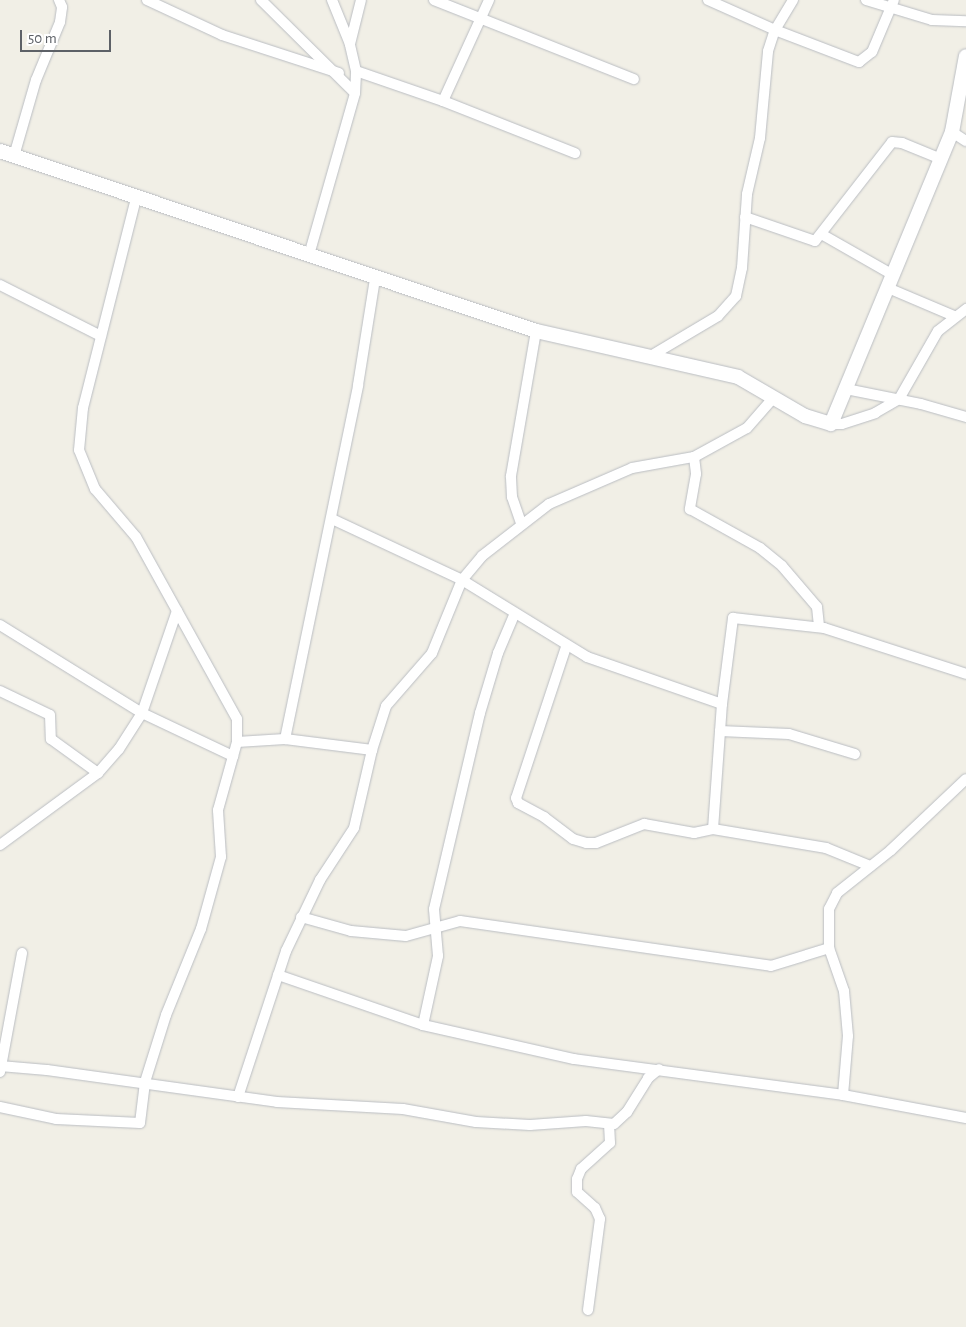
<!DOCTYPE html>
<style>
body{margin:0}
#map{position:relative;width:966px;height:1327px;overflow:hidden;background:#f1efe6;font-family:"Alegreya Sans",sans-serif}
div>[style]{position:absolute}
.roads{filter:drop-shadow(0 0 1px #babdc2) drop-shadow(0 0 1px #babdc2)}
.street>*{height:10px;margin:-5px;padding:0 5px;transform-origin:5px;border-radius:5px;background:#fff}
.secondary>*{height:14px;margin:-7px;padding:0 7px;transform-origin:7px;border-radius:7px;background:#fff}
span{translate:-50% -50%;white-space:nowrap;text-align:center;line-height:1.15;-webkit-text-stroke:4px #fff;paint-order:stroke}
.scale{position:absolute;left:20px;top:30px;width:91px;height:22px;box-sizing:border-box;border:2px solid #5d6167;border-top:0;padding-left:6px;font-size:15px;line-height:18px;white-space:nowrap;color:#5d6167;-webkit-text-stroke:4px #fff;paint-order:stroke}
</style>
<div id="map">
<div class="roads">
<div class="street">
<div style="left:147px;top:0;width:83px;rotate:25deg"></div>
<div style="left:222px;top:35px;width:123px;rotate:18deg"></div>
<div style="left:261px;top:0;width:132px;rotate:44.7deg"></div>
<div style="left:434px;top:0;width:215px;rotate:21.6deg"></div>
<div style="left:708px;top:0;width:73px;rotate:24.1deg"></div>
<div style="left:775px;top:30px;width:90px;rotate:20.9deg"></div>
<div style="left:859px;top:62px;width:16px;rotate:-38deg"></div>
<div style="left:872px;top:52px;width:56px;rotate:-67.1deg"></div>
<div style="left:866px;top:0;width:69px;rotate:16.9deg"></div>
<div style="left:932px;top:20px;width:34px;rotate:2deg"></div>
<div style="left:350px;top:44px;width:45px;rotate:-76deg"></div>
<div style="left:356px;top:71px;width:92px;rotate:19deg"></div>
<div style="left:443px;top:101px;width:142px;rotate:21.5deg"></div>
<div style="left:443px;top:101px;width:111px;rotate:-65.5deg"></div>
<div style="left:952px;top:132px;width:17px;rotate:33deg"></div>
<div style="left:14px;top:156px;width:79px;rotate:-73.9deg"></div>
<div style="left:36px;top:80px;width:63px;rotate:-67.5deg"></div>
<div style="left:60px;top:22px;width:15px;rotate:-82deg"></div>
<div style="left:62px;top:7px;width:8px;rotate:-113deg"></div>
<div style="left:745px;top:217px;width:74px;rotate:18.9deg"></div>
<div style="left:815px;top:241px;width:125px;rotate:-52.1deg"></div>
<div style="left:892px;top:142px;width:10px;rotate:6deg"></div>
<div style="left:902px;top:143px;width:42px;rotate:22.3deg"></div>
<div style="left:823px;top:235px;width:81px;rotate:29.7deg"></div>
<div style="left:309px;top:255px;width:168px;rotate:-74.1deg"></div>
<div style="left:355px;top:93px;width:22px;rotate:-87deg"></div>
<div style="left:356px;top:71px;width:28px;rotate:-103deg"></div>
<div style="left:350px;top:44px;width:48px;rotate:-112.2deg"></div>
<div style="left:0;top:285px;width:113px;rotate:26.8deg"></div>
<div style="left:888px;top:288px;width:72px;rotate:23deg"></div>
<div style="left:649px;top:357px;width:80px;rotate:-30.7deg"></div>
<div style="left:718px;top:316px;width:27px;rotate:-48deg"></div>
<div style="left:736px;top:296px;width:29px;rotate:-78deg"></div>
<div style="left:742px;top:268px;width:74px;rotate:-86.1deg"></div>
<div style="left:747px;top:194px;width:57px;rotate:-76.9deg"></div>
<div style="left:760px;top:138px;width:87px;rotate:-84.7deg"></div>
<div style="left:768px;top:51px;width:22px;rotate:-72deg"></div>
<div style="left:775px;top:30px;width:35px;rotate:-59deg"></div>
<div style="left:846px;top:389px;width:76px;rotate:11.3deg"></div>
<div style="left:921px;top:404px;width:47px;rotate:16.1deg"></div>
<div style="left:831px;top:424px;width:11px"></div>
<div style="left:842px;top:424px;width:35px;rotate:-18deg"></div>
<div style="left:875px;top:413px;width:28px;rotate:-30deg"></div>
<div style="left:899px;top:399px;width:78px;rotate:-60.2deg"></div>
<div style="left:938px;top:331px;width:36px;rotate:-38deg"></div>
<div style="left:694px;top:457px;width:17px;rotate:83deg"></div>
<div style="left:696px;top:474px;width:36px;rotate:100deg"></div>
<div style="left:690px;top:509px;width:80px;rotate:29.1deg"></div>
<div style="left:760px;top:548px;width:28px;rotate:39deg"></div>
<div style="left:782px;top:566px;width:54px;rotate:49.5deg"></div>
<div style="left:817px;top:607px;width:20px;rotate:84deg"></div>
<div style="left:332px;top:519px;width:144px;rotate:25.1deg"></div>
<div style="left:462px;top:580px;width:147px;rotate:31.6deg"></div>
<div style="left:587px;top:657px;width:143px;rotate:19.2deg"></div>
<div style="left:521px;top:523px;width:28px;rotate:-109deg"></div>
<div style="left:512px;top:497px;width:21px;rotate:-93deg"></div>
<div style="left:511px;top:476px;width:147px;rotate:-80.2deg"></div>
<div style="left:0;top:625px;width:167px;rotate:31.8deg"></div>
<div style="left:142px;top:713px;width:101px;rotate:25.3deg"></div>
<div style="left:566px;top:647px;width:159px;rotate:108.3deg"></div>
<div style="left:516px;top:798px;width:5px;rotate:68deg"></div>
<div style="left:518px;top:803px;width:30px;rotate:28deg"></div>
<div style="left:544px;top:817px;width:36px;rotate:37deg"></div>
<div style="left:573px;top:839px;width:14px;rotate:17deg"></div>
<div style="left:586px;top:843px;width:10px"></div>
<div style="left:596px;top:843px;width:52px;rotate:-21.6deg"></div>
<div style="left:644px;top:824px;width:51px;rotate:10.2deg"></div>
<div style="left:694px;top:833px;width:19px;rotate:-12deg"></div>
<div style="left:713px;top:829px;width:115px;rotate:9.5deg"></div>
<div style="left:826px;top:848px;width:48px;rotate:22.2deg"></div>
<div style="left:0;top:691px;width:55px;rotate:25.6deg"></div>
<div style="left:50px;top:715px;width:24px;rotate:88deg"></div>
<div style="left:51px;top:739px;width:58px;rotate:35.9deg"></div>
<div style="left:720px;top:731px;width:69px;rotate:2.5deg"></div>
<div style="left:789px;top:734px;width:69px;rotate:16.9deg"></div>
<div style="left:285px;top:739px;width:361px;rotate:-78.3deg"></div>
<div style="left:358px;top:385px;width:107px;rotate:-80.9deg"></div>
<div style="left:237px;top:742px;width:48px;rotate:-3.6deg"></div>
<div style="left:285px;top:739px;width:88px;rotate:7.2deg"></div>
<div style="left:713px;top:829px;width:125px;rotate:-85.9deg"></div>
<div style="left:722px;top:704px;width:87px;rotate:-82.7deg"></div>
<div style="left:733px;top:618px;width:92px;rotate:6.3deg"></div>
<div style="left:824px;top:628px;width:149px;rotate:17.9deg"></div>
<div style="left:0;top:845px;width:122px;rotate:-36.3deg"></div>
<div style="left:98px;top:773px;width:32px;rotate:-49deg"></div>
<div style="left:119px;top:749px;width:43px;rotate:-57.4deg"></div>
<div style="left:142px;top:713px;width:108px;rotate:-71.1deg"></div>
<div style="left:301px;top:917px;width:52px;rotate:15.6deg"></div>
<div style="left:351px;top:931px;width:55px;rotate:5.2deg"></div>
<div style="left:406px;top:936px;width:56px;rotate:-15.5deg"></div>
<div style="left:460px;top:921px;width:314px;rotate:8.2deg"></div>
<div style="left:771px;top:966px;width:61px;rotate:-17.2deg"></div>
<div style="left:278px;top:975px;width:153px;rotate:19deg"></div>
<div style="left:423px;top:1025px;width:155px;rotate:12.7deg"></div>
<div style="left:574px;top:1059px;width:271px;rotate:7.6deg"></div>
<div style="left:843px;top:1095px;width:125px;rotate:10.6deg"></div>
<div style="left:423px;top:1025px;width:71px;rotate:-77.7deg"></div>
<div style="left:438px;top:956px;width:47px;rotate:-94.9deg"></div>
<div style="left:434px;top:909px;width:201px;rotate:-76.8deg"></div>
<div style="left:480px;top:713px;width:63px;rotate:-73.3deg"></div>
<div style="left:498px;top:653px;width:43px;rotate:-67deg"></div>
<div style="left:0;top:1066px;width:47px;rotate:4.9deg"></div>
<div style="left:47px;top:1070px;width:232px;rotate:7.9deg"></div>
<div style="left:277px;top:1102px;width:126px;rotate:3.2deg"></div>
<div style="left:403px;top:1109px;width:74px;rotate:10.1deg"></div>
<div style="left:476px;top:1122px;width:54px;rotate:3.2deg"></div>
<div style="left:530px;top:1125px;width:56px;rotate:-4.1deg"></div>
<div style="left:586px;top:1121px;width:28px;rotate:6deg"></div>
<div style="left:614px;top:1124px;width:18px;rotate:-43deg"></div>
<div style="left:627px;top:1112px;width:40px;rotate:-58deg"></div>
<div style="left:648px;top:1078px;width:14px;rotate:-39deg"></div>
<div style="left:0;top:1072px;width:121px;rotate:-79.5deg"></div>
<div style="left:843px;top:1095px;width:59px;rotate:-85.2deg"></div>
<div style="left:848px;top:1036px;width:45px;rotate:-95.1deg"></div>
<div style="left:844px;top:991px;width:46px;rotate:-109.2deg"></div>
<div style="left:829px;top:948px;width:39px;rotate:-90deg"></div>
<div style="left:829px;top:909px;width:18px;rotate:-63deg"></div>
<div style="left:837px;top:893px;width:69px;rotate:-38.5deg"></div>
<div style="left:891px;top:850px;width:103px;rotate:-43.4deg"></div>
<div style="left:238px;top:1097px;width:154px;rotate:-71.8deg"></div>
<div style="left:286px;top:951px;width:79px;rotate:-64.4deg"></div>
<div style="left:320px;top:880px;width:62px;rotate:-56.8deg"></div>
<div style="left:354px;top:828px;width:80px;rotate:-77deg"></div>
<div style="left:372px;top:750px;width:46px;rotate:-72.3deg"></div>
<div style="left:386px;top:706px;width:70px;rotate:-49deg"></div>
<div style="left:432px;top:653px;width:79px;rotate:-67.7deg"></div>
<div style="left:462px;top:580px;width:31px;rotate:-50deg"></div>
<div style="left:482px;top:556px;width:85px;rotate:-37.8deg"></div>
<div style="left:549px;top:504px;width:90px;rotate:-23.4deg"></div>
<div style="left:632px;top:468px;width:63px;rotate:-10.1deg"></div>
<div style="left:694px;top:457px;width:60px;rotate:-28.7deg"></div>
<div style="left:747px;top:428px;width:41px;rotate:-48.9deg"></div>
<div style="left:0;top:1107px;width:57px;rotate:12.1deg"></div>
<div style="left:56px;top:1119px;width:84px;rotate:2.7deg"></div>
<div style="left:140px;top:1123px;width:41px;rotate:-83deg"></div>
<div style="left:145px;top:1082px;width:70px;rotate:-72.6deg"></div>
<div style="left:166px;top:1015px;width:93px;rotate:-67.9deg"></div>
<div style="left:201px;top:929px;width:75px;rotate:-74.5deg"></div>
<div style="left:221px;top:857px;width:47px;rotate:-93.7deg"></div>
<div style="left:218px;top:810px;width:71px;rotate:-74.4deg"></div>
<div style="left:237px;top:742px;width:23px;rotate:-90deg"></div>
<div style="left:237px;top:719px;width:208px;rotate:-119deg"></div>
<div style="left:136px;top:537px;width:63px;rotate:-130.5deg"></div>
<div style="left:95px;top:489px;width:42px;rotate:-112.3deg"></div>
<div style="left:79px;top:450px;width:42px;rotate:-84.6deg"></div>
<div style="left:83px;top:408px;width:216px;rotate:-75.8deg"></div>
<div style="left:588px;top:1310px;width:92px;rotate:-82.5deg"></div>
<div style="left:600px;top:1219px;width:12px;rotate:-114deg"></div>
<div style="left:595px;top:1208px;width:24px;rotate:-138deg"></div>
<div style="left:577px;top:1192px;width:13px;rotate:-90deg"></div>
<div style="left:577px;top:1179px;width:11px;rotate:-68deg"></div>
<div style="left:581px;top:1169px;width:39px;rotate:-42deg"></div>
<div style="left:610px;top:1143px;width:19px;rotate:-93deg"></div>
</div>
<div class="secondary">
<div style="left:0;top:151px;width:565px;rotate:18.56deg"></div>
<div style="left:536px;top:331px;width:207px;rotate:12.8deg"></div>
<div style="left:738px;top:377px;width:78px;rotate:30.2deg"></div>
<div style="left:805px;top:416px;width:27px;rotate:17deg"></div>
<div style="left:831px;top:424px;width:316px;rotate:-67.5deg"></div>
<div style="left:952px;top:132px;width:77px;rotate:-79.6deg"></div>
</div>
</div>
<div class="scale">50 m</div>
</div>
